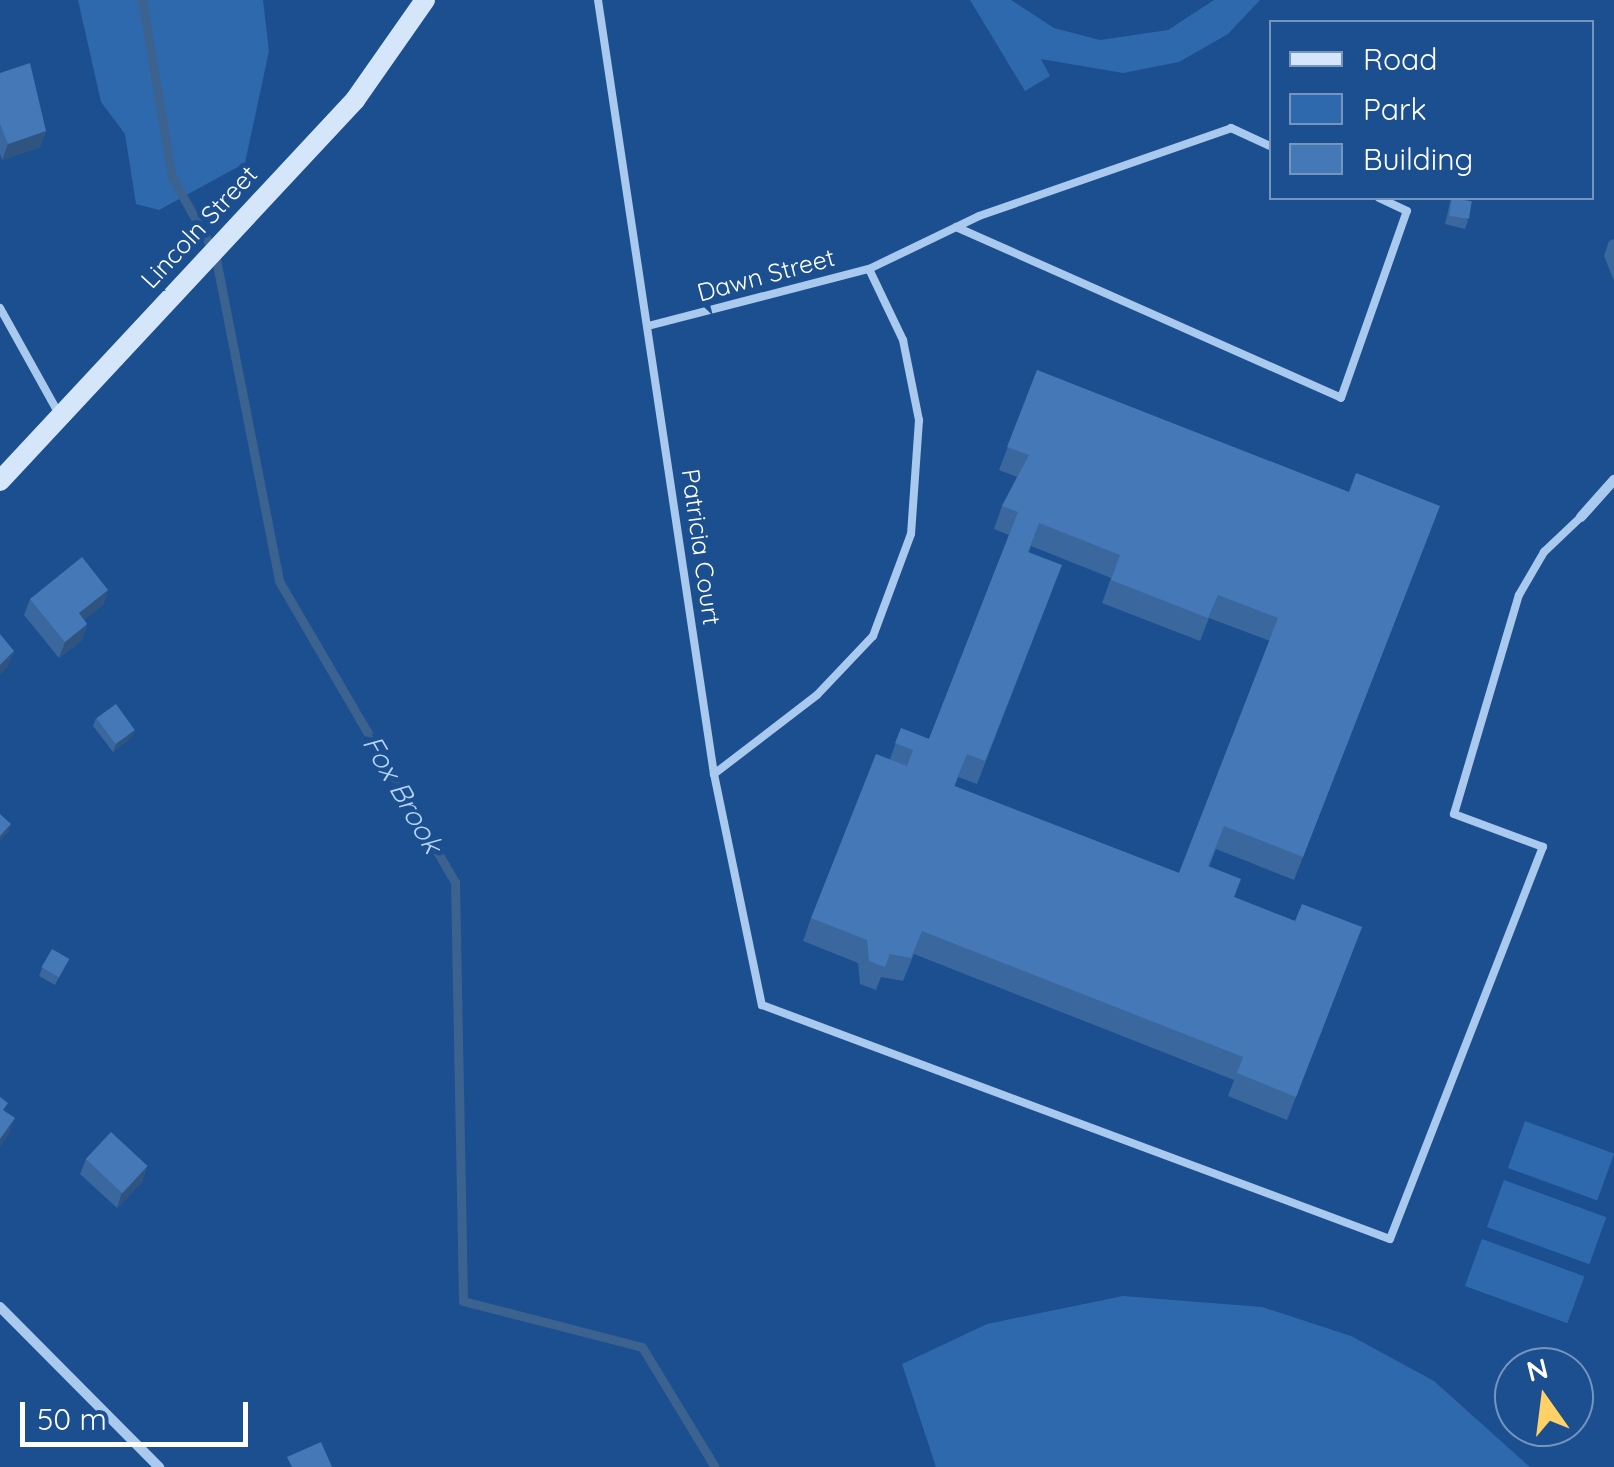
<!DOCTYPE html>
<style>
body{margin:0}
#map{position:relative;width:1614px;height:1467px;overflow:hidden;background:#1b4f8f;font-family:Quicksand,sans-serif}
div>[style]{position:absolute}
.green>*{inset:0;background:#2e69ad;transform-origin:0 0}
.stream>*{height:9px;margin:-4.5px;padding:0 4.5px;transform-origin:4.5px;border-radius:4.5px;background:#3c6290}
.service>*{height:8px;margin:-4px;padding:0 4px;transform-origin:4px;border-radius:4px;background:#a9c9ee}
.minor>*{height:10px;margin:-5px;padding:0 5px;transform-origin:5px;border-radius:5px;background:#a9c9ee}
.secondary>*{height:20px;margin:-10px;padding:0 10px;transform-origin:10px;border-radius:10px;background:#d6e6fa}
.wall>*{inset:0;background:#3a679d}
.shaded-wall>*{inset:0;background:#305480}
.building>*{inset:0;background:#4478b7;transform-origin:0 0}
span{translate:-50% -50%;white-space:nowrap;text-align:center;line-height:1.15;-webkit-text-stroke:10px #1b4f8f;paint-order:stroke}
.street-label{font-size:25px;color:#fff}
.water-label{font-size:28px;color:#b5d3f5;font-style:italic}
.legend{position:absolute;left:1269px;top:20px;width:325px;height:180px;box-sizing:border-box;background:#1b4f8f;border:2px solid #7695bc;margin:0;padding:12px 18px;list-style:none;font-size:30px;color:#fff}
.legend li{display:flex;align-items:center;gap:20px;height:50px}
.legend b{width:50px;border:2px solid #7695bc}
.north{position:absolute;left:1494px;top:1347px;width:100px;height:100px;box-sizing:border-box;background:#1b4f8f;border:2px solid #7695bc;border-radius:50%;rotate:346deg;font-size:28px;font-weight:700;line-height:40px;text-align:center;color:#fff}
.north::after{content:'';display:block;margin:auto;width:35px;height:45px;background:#ffd166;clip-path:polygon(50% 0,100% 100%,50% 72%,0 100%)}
.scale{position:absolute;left:20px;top:1402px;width:228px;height:45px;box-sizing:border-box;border:5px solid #fff;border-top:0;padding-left:12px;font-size:30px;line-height:35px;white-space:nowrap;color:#fff;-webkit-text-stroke:8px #1b4f8f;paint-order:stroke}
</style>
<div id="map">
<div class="green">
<div style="clip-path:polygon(78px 0,263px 0,269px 51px,245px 163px,159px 210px,136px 204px,125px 134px,101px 102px)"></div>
<div style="clip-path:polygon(970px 0,1011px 0,1054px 28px,1100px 40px,1168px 30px,1214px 0,1260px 0,1228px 34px,1179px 62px,1123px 73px,1041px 59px,1050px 76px,1025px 91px)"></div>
<div style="left:1525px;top:1121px;width:95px;height:50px;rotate:20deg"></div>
<div style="left:1504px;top:1180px;width:109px;height:50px;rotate:20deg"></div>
<div style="left:1482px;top:1239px;width:109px;height:50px;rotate:20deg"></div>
<div style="clip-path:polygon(1123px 1296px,1262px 1307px,1351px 1336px,1434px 1381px,1530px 1467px,936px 1467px,902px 1364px,987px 1324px)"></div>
</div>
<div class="stream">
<div style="left:142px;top:0;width:180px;rotate:80.4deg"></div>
<div style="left:172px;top:177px;width:88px;rotate:60.8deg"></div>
<div style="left:215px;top:254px;width:333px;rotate:78.9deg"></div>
<div style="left:279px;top:581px;width:349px;rotate:59.7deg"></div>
<div style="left:455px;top:882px;width:419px;rotate:88.9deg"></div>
<div style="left:463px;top:1301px;width:185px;rotate:14.4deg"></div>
<div style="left:642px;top:1347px;width:140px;rotate:58.7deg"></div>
</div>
<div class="service">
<div style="left:598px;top:0;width:783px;rotate:81.48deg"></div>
<div style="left:714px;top:774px;width:236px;rotate:78.3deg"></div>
<div style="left:762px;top:1005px;width:670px;rotate:20.44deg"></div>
<div style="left:1390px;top:1239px;width:421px;rotate:-68.7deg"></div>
<div style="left:1543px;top:847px;width:95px;rotate:-159.7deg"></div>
<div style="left:1454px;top:814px;width:228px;rotate:-73.5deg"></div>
<div style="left:1519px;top:595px;width:50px;rotate:-59.8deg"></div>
<div style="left:1544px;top:552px;width:51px;rotate:-43.4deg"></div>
<div style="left:956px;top:227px;width:421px;rotate:23.9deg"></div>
<div style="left:1341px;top:398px;width:198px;rotate:-70.6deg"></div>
<div style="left:1407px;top:211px;width:31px;rotate:-155deg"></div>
<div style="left:869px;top:269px;width:122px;rotate:-25.7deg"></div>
<div style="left:979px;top:216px;width:267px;rotate:-19.2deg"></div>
<div style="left:1231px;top:128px;width:45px;rotate:24.9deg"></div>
<div style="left:0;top:308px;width:121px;rotate:60.9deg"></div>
<div style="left:648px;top:326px;width:228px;rotate:-14.5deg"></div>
<div style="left:869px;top:269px;width:79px;rotate:64.4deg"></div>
<div style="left:903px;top:340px;width:82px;rotate:78.7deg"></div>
<div style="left:919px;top:420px;width:114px;rotate:94deg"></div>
<div style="left:911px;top:534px;width:109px;rotate:110.4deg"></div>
<div style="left:873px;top:636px;width:81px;rotate:133.5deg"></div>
<div style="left:817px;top:695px;width:130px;rotate:142.5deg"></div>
</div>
<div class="minor">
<div style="left:1581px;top:517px;width:50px;rotate:-48.3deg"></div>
<div style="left:0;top:1307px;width:226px;rotate:45.2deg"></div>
</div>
<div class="secondary">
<div style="left:0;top:481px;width:521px;rotate:-47.02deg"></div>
<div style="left:355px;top:100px;width:122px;rotate:-55deg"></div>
</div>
<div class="wall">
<div style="clip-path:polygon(0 73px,46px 131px,40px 147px,2px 160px,0 154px)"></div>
<div style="clip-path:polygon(1451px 198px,1468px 221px,1465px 229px,1445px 224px)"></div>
<div style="clip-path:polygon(1614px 239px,1614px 281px,1604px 256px,1609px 241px)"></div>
<div style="clip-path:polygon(evenodd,1037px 370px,1431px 529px,1294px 880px,1216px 849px,1209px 867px,1234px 897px,1295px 921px,1362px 927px,1287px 1120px,1228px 1096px,1234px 1080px,914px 954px,903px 981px,881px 977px,876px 990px,860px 984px,858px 963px,803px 941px,811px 918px,890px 759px,901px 728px,929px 739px,1009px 535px,994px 529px,1002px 506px,1017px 477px,999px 470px,1037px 370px,1031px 546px,1111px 578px,1102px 603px,1200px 641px,1209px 618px,1270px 641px,1179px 873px,955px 786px,958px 777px,977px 784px,1053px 588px,1029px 552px,1031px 546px)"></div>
<div style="clip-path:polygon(108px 590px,103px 605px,84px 620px,87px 624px,82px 640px,59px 658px,24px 615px,30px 599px)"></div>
<div style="clip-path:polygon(96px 718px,132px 737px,113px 752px,93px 726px)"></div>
<div style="clip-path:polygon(69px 959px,55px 985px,39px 976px,42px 968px)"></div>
<div style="clip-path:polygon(86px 1159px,147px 1166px,142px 1182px,117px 1208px,80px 1174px)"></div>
</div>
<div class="shaded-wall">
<div style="clip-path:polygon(46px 131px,40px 147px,2px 160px,8px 144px)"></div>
<div style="clip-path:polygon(108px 590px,103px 605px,73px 629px,79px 613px)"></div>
<div style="clip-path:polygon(87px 624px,82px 640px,59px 658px,65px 642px)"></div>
<div style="clip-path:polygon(14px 651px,8px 667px,0 675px,0 665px)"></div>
<div style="clip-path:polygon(135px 730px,132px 737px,113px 752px,116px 744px)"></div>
<div style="clip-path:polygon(11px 824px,9px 832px,0 841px,0 836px)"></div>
<div style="clip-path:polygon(15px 1118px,9px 1134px,0 1147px,0 1139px)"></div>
<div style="clip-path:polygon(147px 1166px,142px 1182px,117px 1208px,122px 1192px)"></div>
</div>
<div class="building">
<div style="clip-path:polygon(30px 63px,46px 131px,8px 144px,0 124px,0 73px)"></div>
<div style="left:1452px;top:198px;width:20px;height:18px;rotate:9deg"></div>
<div style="clip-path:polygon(evenodd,1037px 370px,1349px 492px,1356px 473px,1440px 506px,1303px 857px,1224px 826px,1208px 866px,1241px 879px,1234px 897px,1295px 921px,1302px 904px,1362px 927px,1296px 1097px,1237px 1073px,1243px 1057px,922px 931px,911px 958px,890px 954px,885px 967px,869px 961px,867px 940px,811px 918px,876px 754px,907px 766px,913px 750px,895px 743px,901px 728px,929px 739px,1018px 512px,1002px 506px,1029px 455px,1007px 447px,1037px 370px,1039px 523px,1120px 555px,1111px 580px,1208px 618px,1218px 595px,1278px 618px,1179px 873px,954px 786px,967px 754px,985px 761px,1062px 565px,1028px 552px,1039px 523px)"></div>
<div style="clip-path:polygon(82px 557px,108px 590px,79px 613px,87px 624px,65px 642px,30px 599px)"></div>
<div style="clip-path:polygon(0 634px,14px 651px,0 665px)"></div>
<div style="left:116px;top:704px;width:32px;height:24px;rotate:54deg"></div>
<div style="clip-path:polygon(0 814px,11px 824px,0 836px)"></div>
<div style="left:52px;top:949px;width:20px;height:21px;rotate:30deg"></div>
<div style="clip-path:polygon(0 1097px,8px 1103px,3px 1110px,15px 1118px,0 1139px)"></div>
<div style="left:111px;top:1132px;width:50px;height:37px;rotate:43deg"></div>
<div style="clip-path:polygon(321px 1442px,332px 1467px,292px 1467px,287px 1457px)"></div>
</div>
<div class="street-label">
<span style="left:199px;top:227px;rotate:-47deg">Lincoln Street</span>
<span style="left:766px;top:275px;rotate:-15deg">Dawn Street</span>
<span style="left:701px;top:547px;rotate:82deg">Patricia Court</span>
</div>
<div class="water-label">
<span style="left:403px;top:794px;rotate:60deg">Fox Brook</span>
</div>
<ul class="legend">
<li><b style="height:12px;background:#d6e6fa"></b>Road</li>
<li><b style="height:28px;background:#2e69ad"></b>Park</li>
<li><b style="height:28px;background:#4478b7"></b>Building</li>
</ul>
<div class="north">N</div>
<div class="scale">50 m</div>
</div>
